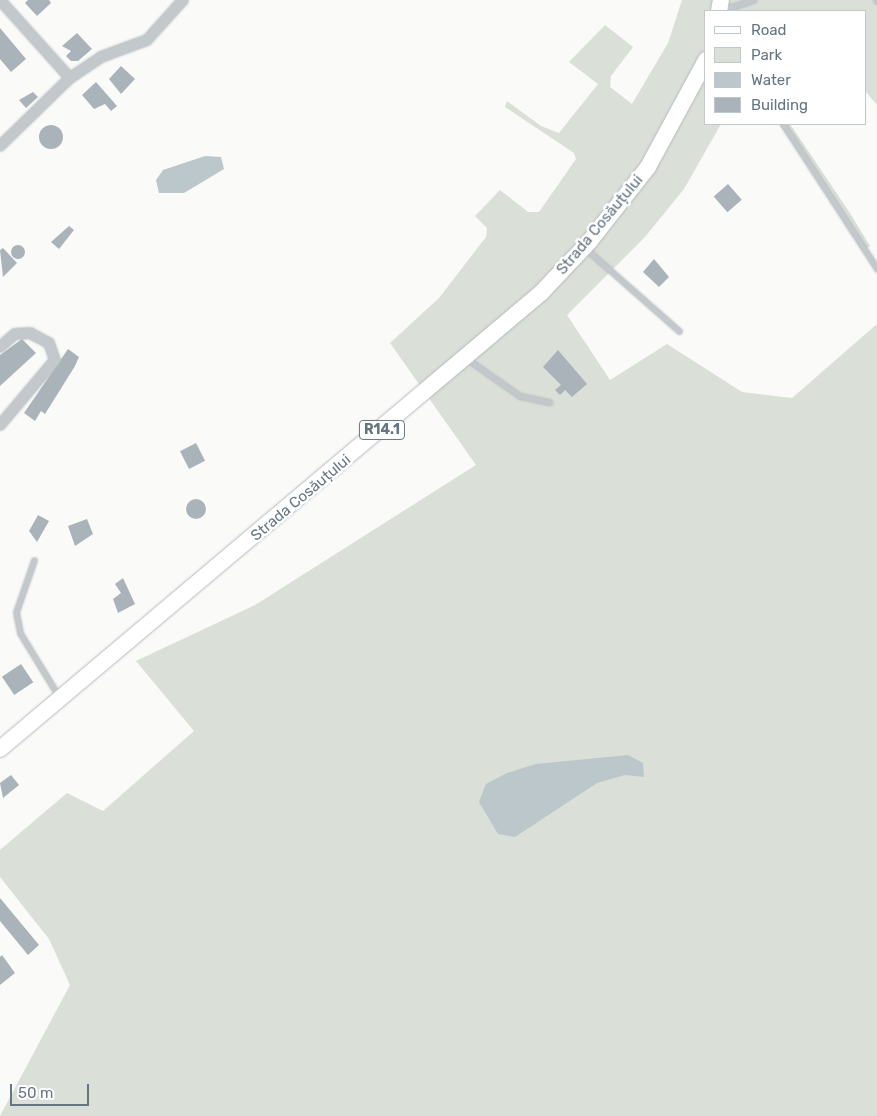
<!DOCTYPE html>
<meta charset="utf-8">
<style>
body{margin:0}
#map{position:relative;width:877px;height:1116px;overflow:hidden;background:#fafaf8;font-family:Rubik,sans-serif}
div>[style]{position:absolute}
.green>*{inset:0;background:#dadfd7}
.water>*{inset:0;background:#bbc7cb}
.building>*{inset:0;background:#aab3b9;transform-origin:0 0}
.round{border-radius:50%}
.roads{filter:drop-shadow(0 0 1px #b5babe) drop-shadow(0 0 1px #b5babe)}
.lane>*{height:5px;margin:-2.5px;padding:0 2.5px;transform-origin:2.5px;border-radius:2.5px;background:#c3c8cc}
.street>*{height:10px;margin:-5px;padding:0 5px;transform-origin:5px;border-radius:5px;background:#c3c8cc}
.primary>*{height:16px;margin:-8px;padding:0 8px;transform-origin:8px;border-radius:8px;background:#fff}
span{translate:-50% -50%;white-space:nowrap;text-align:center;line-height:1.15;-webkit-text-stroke:5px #fff;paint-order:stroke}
.shield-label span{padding:1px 4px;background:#fff;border:1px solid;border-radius:4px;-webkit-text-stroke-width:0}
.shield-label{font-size:14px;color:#657683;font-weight:700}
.street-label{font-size:15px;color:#657683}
.legend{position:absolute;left:704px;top:10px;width:162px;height:115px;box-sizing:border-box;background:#fff;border:1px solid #c1c8cd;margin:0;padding:6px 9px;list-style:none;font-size:15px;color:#657683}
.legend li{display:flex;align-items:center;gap:10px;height:25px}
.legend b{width:25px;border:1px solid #c1c8cd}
.scale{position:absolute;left:10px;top:1084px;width:79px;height:22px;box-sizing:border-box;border:2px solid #657683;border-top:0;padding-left:6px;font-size:15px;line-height:18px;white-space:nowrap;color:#657683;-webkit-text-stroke:4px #fff;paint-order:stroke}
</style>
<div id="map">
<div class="green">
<div style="clip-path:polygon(682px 0,877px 0,877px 105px,866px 92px,866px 11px,706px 11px,706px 124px,721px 124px,684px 189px,645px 237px,567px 315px,610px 380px,667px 344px,742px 392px,792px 398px,877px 324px,877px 1116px,0 1116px,70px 985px,49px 939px,0 877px,0 850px,67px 793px,103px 811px,194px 731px,136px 661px,255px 605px,476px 465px,390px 343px,439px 298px,486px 237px,487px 228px,475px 216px,500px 190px,528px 212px,539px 212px,576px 159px,574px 153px,505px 107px,507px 101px,541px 126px,559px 133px,598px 84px,569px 62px,605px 25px,633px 47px,611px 76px,610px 87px,632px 104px,668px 43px)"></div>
<div style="clip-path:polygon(779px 124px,790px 124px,850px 213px,870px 246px,862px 251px,834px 201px)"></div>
</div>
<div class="water">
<div style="clip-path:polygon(205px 156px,221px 157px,224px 169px,184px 193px,159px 193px,156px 180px,163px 170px)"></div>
<div style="clip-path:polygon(628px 755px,643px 763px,644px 777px,625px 775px,597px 783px,515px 837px,498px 834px,479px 802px,486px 784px,507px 773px,536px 764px)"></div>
</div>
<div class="building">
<div style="clip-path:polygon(28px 0,49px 0,51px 3px,37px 16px,25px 3px)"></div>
<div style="clip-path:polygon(0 28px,26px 59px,11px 72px,0 59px)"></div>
<div style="clip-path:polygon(77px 33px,92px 49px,78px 61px,71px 61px,66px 56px,71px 51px,62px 46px)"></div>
<div style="clip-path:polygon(121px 66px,135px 79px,121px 94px,109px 79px)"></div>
<div style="clip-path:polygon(96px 82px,117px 106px,111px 111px,105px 104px,94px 109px,82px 95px)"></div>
<div style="clip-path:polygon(33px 92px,38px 97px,26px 108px,19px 100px)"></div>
<div class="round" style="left:39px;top:125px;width:24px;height:24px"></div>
<div style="left:728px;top:184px;width:21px;height:19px;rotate:49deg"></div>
<div style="clip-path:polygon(69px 226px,74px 230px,59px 249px,51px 242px)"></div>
<div class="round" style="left:11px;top:245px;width:14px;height:14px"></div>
<div style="clip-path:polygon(3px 248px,17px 263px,3px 277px,0 250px)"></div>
<div style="clip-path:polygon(654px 259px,669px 277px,659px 287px,643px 272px)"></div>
<div style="clip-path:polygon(22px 339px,36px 353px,0 386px,0 355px)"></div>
<div style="clip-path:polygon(68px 349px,79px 357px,75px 366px,45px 414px,41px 411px,35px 421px,24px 413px)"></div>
<div style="clip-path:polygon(558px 350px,587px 384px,572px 397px,565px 390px,560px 395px,555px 390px,561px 385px,543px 367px)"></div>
<div style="left:196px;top:443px;width:20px;height:18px;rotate:63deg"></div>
<div class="round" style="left:186px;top:499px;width:20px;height:20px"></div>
<div style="clip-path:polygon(38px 515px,49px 521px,37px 542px,29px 531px)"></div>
<div style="clip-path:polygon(87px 519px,93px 534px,75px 546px,68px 526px)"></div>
<div style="clip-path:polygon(123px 578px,135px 604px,118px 613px,113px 599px,121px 593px,115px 584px)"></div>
<div style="left:21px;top:664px;width:22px;height:23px;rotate:56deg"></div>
<div style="clip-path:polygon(11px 775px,19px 785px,3px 798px,0 783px)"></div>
<div style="clip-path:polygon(0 898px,39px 945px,28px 955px,0 921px)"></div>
<div style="clip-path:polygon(2px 955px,15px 973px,0 985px,0 957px)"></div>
</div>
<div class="roads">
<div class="lane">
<div style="left:876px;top:0;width:1px;rotate:45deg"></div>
<div style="left:722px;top:10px;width:33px;rotate:-18deg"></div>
<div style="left:783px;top:124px;width:173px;rotate:57deg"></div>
<div style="left:586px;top:249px;width:124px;rotate:41.4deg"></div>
<div style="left:467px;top:359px;width:65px;rotate:34.9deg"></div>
<div style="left:520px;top:396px;width:30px;rotate:12deg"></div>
<div style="left:34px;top:560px;width:55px;rotate:109.1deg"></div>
<div style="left:16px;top:612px;width:21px;rotate:79deg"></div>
<div style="left:20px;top:633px;width:75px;rotate:58.6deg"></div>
</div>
<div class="street">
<div style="left:0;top:0;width:105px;rotate:48.1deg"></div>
<div style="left:0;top:146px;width:98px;rotate:-44.2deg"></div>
<div style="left:70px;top:78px;width:37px;rotate:-34deg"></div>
<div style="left:101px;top:57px;width:49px;rotate:-20.3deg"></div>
<div style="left:147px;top:40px;width:54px;rotate:-48deg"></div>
<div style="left:0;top:347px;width:20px;rotate:-41deg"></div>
<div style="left:15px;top:334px;width:15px;rotate:-4deg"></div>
<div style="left:30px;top:333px;width:21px;rotate:28deg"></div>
<div style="left:49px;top:343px;width:18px;rotate:71deg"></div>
<div style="left:55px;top:360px;width:85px;rotate:130.2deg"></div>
</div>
<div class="primary">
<div style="left:719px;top:11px;width:11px;rotate:-80deg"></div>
<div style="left:0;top:749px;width:708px;rotate:-40.13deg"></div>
<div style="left:541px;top:293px;width:70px;rotate:-46.7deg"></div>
<div style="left:589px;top:242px;width:95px;rotate:-51.8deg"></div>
<div style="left:648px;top:167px;width:122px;rotate:-61.5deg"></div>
</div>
</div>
<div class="shield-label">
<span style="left:382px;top:430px">R14.1</span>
</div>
<div class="street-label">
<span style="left:600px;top:225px;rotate:-50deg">Strada Cosăuțului</span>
<span style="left:301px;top:498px;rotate:-40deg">Strada Cosăuțului</span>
</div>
<ul class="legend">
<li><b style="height:6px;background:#fff"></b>Road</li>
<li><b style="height:14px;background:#dadfd7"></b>Park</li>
<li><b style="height:14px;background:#bbc7cb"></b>Water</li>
<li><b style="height:14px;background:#aab3b9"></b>Building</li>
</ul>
<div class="scale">50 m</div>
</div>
